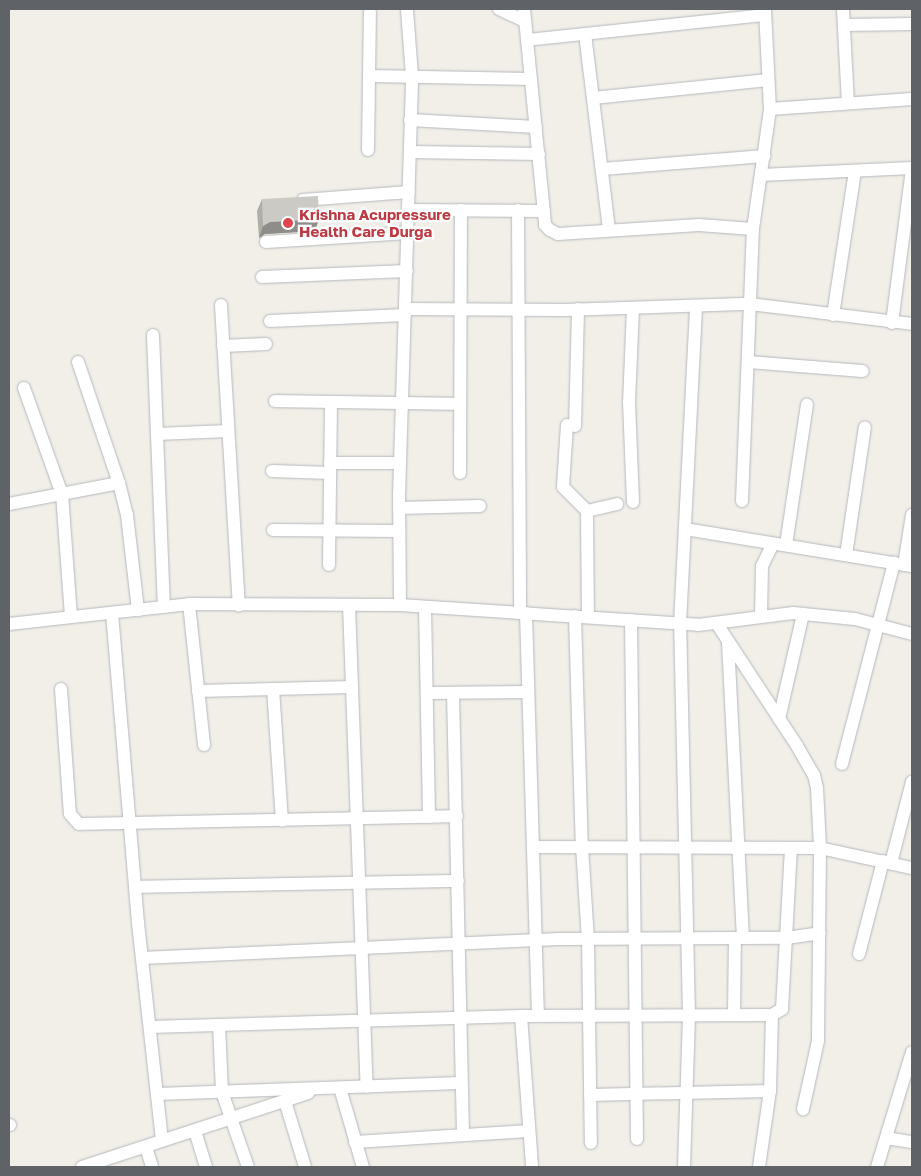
<!DOCTYPE html>
<style>
body{margin:0}
#map{position:relative;width:921px;height:1176px;overflow:hidden;background:#f1efe8;font-family:"Golos Text",sans-serif}
div>[style]{position:absolute}
.roads{filter:drop-shadow(0 0 1px #b5b8bc) drop-shadow(0 0 1px #b5b8bc)}
.street>*{height:12px;margin:-6px;padding:0 6px;transform-origin:6px;border-radius:6px;background:#fff}
.wall>*{inset:0;background:#afaea9}
.shaded-wall>*{inset:0;background:#8f8d8a}
.building>*{inset:0;background:#cccac5}
.dots>*{width:14px;height:14px;translate:-50% -50%;box-sizing:border-box;border:2px solid #fff;border-radius:50%}
span{translate:-50% -50%;white-space:nowrap;text-align:center;line-height:1.15;-webkit-text-stroke:4.5px #fff;paint-order:stroke}
.health-label{font-size:15px;color:#be3a42;font-weight:700}
.left{translate:0 -50%;text-align:left}
.frame{position:absolute;inset:0;border:10px solid #5f6368;pointer-events:none}
</style>
<div id="map">
<div class="roads">
<div class="street">
<div style="left:499px;top:9px;width:29px;rotate:25deg"></div>
<div style="left:524px;top:9px;width:217px;rotate:84.4deg"></div>
<div style="left:545px;top:225px;width:7px;rotate:45deg"></div>
<div style="left:550px;top:230px;width:9px;rotate:27deg"></div>
<div style="left:558px;top:234px;width:141px;rotate:-3.7deg"></div>
<div style="left:699px;top:225px;width:54px;rotate:4.2deg"></div>
<div style="left:843px;top:9px;width:94px;rotate:87deg"></div>
<div style="left:844px;top:25px;width:68px;rotate:-0.8deg"></div>
<div style="left:585px;top:34px;width:197px;rotate:83deg"></div>
<div style="left:527px;top:40px;width:239px;rotate:-6deg"></div>
<div style="left:369px;top:76px;width:162px;rotate:1.1deg"></div>
<div style="left:593px;top:98px;width:176px;rotate:-5.9deg"></div>
<div style="left:770px;top:109px;width:142px;rotate:-4deg"></div>
<div style="left:410px;top:120px;width:126px;rotate:3.2deg"></div>
<div style="left:368px;top:150px;width:138px;rotate:-89.2deg"></div>
<div style="left:410px;top:152px;width:129px;rotate:0.9deg"></div>
<div style="left:602px;top:169px;width:163px;rotate:-4.6deg"></div>
<div style="left:761px;top:175px;width:151px;rotate:-2.7deg"></div>
<div style="left:303px;top:200px;width:106px;rotate:-4.3deg"></div>
<div style="left:408px;top:210px;width:136px;rotate:0.4deg"></div>
<div style="left:518px;top:210px;width:403px;rotate:89.7deg"></div>
<div style="left:266px;top:242px;width:142px;rotate:-3.6deg"></div>
<div style="left:262px;top:277px;width:145px;rotate:-2.4deg"></div>
<div style="left:221px;top:305px;width:301px;rotate:86.6deg"></div>
<div style="left:633px;top:308px;width:94px;rotate:92.4deg"></div>
<div style="left:629px;top:402px;width:100px;rotate:87.7deg"></div>
<div style="left:406px;top:309px;width:159px;rotate:0.4deg"></div>
<div style="left:565px;top:310px;width:185px;rotate:-1.9deg"></div>
<div style="left:750px;top:304px;width:163px;rotate:7deg"></div>
<div style="left:833px;top:315px;width:146px;rotate:-81.3deg"></div>
<div style="left:270px;top:321px;width:135px;rotate:-2.5deg"></div>
<div style="left:892px;top:323px;width:156px;rotate:-82.6deg"></div>
<div style="left:153px;top:335px;width:272px;rotate:87.7deg"></div>
<div style="left:223px;top:346px;width:43px;rotate:-2.7deg"></div>
<div style="left:78px;top:362px;width:128px;rotate:71.3deg"></div>
<div style="left:119px;top:483px;width:33px;rotate:76deg"></div>
<div style="left:127px;top:515px;width:96px;rotate:83.4deg"></div>
<div style="left:748px;top:362px;width:115px;rotate:4.5deg"></div>
<div style="left:24px;top:388px;width:113px;rotate:70.3deg"></div>
<div style="left:62px;top:494px;width:123px;rotate:85.8deg"></div>
<div style="left:275px;top:401px;width:185px;rotate:0.9deg"></div>
<div style="left:567px;top:425px;width:62px;rotate:93.7deg"></div>
<div style="left:563px;top:487px;width:34px;rotate:45deg"></div>
<div style="left:587px;top:511px;width:31px;rotate:-13deg"></div>
<div style="left:575px;top:426px;width:117px;rotate:-88.5deg"></div>
<div style="left:157px;top:434px;width:71px;rotate:-2.4deg"></div>
<div style="left:330px;top:463px;width:70px"></div>
<div style="left:272px;top:471px;width:58px;rotate:2deg"></div>
<div style="left:460px;top:473px;width:263px;rotate:-89.8deg"></div>
<div style="left:742px;top:501px;width:272px;rotate:-87.7deg"></div>
<div style="left:753px;top:229px;width:121px;rotate:-81.9deg"></div>
<div style="left:770px;top:109px;width:100px;rotate:-92.9deg"></div>
<div style="left:9px;top:504px;width:112px;rotate:-10.8deg"></div>
<div style="left:399px;top:508px;width:81px;rotate:-1.4deg"></div>
<div style="left:587px;top:511px;width:106px;rotate:89.5deg"></div>
<div style="left:685px;top:529px;width:230px;rotate:9.3deg"></div>
<div style="left:273px;top:530px;width:126px;rotate:0.5deg"></div>
<div style="left:786px;top:545px;width:142px;rotate:-81.5deg"></div>
<div style="left:846px;top:555px;width:129px;rotate:-81.6deg"></div>
<div style="left:329px;top:565px;width:163px;rotate:-89.3deg"></div>
<div style="left:904px;top:565px;width:51px;rotate:-80.9deg"></div>
<div style="left:189px;top:604px;width:142px;rotate:83.9deg"></div>
<div style="left:349px;top:605px;width:482px;rotate:87.9deg"></div>
<div style="left:400px;top:605px;width:109px;rotate:-90.5deg"></div>
<div style="left:399px;top:496px;width:420px;rotate:-88.2deg"></div>
<div style="left:412px;top:76px;width:67px;rotate:-94.3deg"></div>
<div style="left:425px;top:607px;width:210px;rotate:88.9deg"></div>
<div style="left:112px;top:613px;width:311px;rotate:85.2deg"></div>
<div style="left:138px;top:923px;width:219px;rotate:83.7deg"></div>
<div style="left:526px;top:613px;width:403px;rotate:88.3deg"></div>
<div style="left:575px;top:616px;width:231px;rotate:88.3deg"></div>
<div style="left:582px;top:847px;width:92px;rotate:86.3deg"></div>
<div style="left:588px;top:939px;width:204px;rotate:89.2deg"></div>
<div style="left:761px;top:617px;width:51px;rotate:-88.9deg"></div>
<div style="left:762px;top:566px;width:25px;rotate:-64deg"></div>
<div style="left:631px;top:620px;width:519px;rotate:89.34deg"></div>
<div style="left:9px;top:624px;width:181px;rotate:-6.3deg"></div>
<div style="left:189px;top:604px;width:211px;rotate:0.3deg"></div>
<div style="left:400px;top:605px;width:299px;rotate:3.8deg"></div>
<div style="left:698px;top:625px;width:96px;rotate:-7.2deg"></div>
<div style="left:793px;top:613px;width:62px;rotate:5.5deg"></div>
<div style="left:855px;top:619px;width:59px;rotate:14.7deg"></div>
<div style="left:717px;top:624px;width:146px;rotate:56.7deg"></div>
<div style="left:797px;top:746px;width:34px;rotate:60deg"></div>
<div style="left:814px;top:775px;width:13px;rotate:77deg"></div>
<div style="left:817px;top:788px;width:60px;rotate:87.1deg"></div>
<div style="left:820px;top:848px;width:193px;rotate:90.6deg"></div>
<div style="left:818px;top:1041px;width:70px;rotate:102.4deg"></div>
<div style="left:728px;top:642px;width:296px;rotate:87.1deg"></div>
<div style="left:61px;top:689px;width:125px;rotate:85.9deg"></div>
<div style="left:70px;top:814px;width:13px;rotate:48deg"></div>
<div style="left:79px;top:824px;width:378px;rotate:-1.2deg"></div>
<div style="left:273px;top:689px;width:132px;rotate:86.1deg"></div>
<div style="left:198px;top:691px;width:153px;rotate:-1.5deg"></div>
<div style="left:427px;top:693px;width:101px;rotate:-0.6deg"></div>
<div style="left:453px;top:693px;width:442px;rotate:88.7deg"></div>
<div style="left:779px;top:719px;width:108px;rotate:-77.1deg"></div>
<div style="left:842px;top:764px;width:208px;rotate:-75.5deg"></div>
<div style="left:533px;top:847px;width:287px;rotate:0.2deg"></div>
<div style="left:820px;top:848px;width:94px;rotate:12.3deg"></div>
<div style="left:891px;top:863px;width:84px;rotate:-75.5deg"></div>
<div style="left:135px;top:887px;width:323px;rotate:-1.1deg"></div>
<div style="left:859px;top:954px;width:96px;rotate:-75.5deg"></div>
<div style="left:142px;top:958px;width:423px;rotate:-2.6deg"></div>
<div style="left:565px;top:939px;width:221px;rotate:-0.3deg"></div>
<div style="left:786px;top:938px;width:34px;rotate:-8deg"></div>
<div style="left:734px;top:1015px;width:77px;rotate:-89.3deg"></div>
<div style="left:521px;top:1016px;width:151px;rotate:85.8deg"></div>
<div style="left:219px;top:1025px;width:67px;rotate:87.4deg"></div>
<div style="left:222px;top:1092px;width:79px;rotate:70.9deg"></div>
<div style="left:150px;top:1027px;width:371px;rotate:-1.7deg"></div>
<div style="left:521px;top:1016px;width:251px;rotate:-0.2deg"></div>
<div style="left:772px;top:1015px;width:12px;rotate:-31deg"></div>
<div style="left:782px;top:1009px;width:161px;rotate:-86.8deg"></div>
<div style="left:340px;top:1088px;width:82px;rotate:73.8deg"></div>
<div style="left:157px;top:1094px;width:303px;rotate:-2.1deg"></div>
<div style="left:590px;top:1095px;width:180px;rotate:-1.3deg"></div>
<div style="left:285px;top:1101px;width:69px;rotate:73.1deg"></div>
<div style="left:9px;top:1125px;width:1px"></div>
<div style="left:195px;top:1131px;width:38px;rotate:73deg"></div>
<div style="left:886px;top:1138px;width:26px;rotate:9deg"></div>
<div style="left:355px;top:1142px;width:174px;rotate:-3.6deg"></div>
<div style="left:146px;top:1147px;width:21px;rotate:73deg"></div>
<div style="left:82px;top:1167px;width:238px;rotate:-18.1deg"></div>
<div style="left:684px;top:1167px;width:152px;rotate:-88.1deg"></div>
<div style="left:689px;top:1015px;width:391px;rotate:-91.3deg"></div>
<div style="left:680px;top:624px;width:318px;rotate:-87.1deg"></div>
<div style="left:759px;top:1167px;width:77px;rotate:-81.8deg"></div>
<div style="left:770px;top:1091px;width:76px;rotate:-88.5deg"></div>
<div style="left:877px;top:1167px;width:120px;rotate:-73.1deg"></div>
</div>
</div>
<div class="wall">
<div style="clip-path:polygon(262px 199px,315px 231px,265px 234px,259px 238px,257px 211px)"></div>
</div>
<div class="shaded-wall">
<div style="clip-path:polygon(319px 219px,315px 231px,265px 234px,259px 238px,263px 226px,270px 222px)"></div>
</div>
<div class="building">
<div style="clip-path:polygon(318px 196px,319px 219px,270px 222px,263px 226px,262px 199px)"></div>
</div>
<div class="dots">
<div style="left:288px;top:223px;background:#e0444e"></div>
</div>
<div class="health-label">
<span class="left" style="left:299px;top:223px">Krishna Acupressure<br>Health Care Durga</span>
</div>
<div class="frame"></div>
</div>
